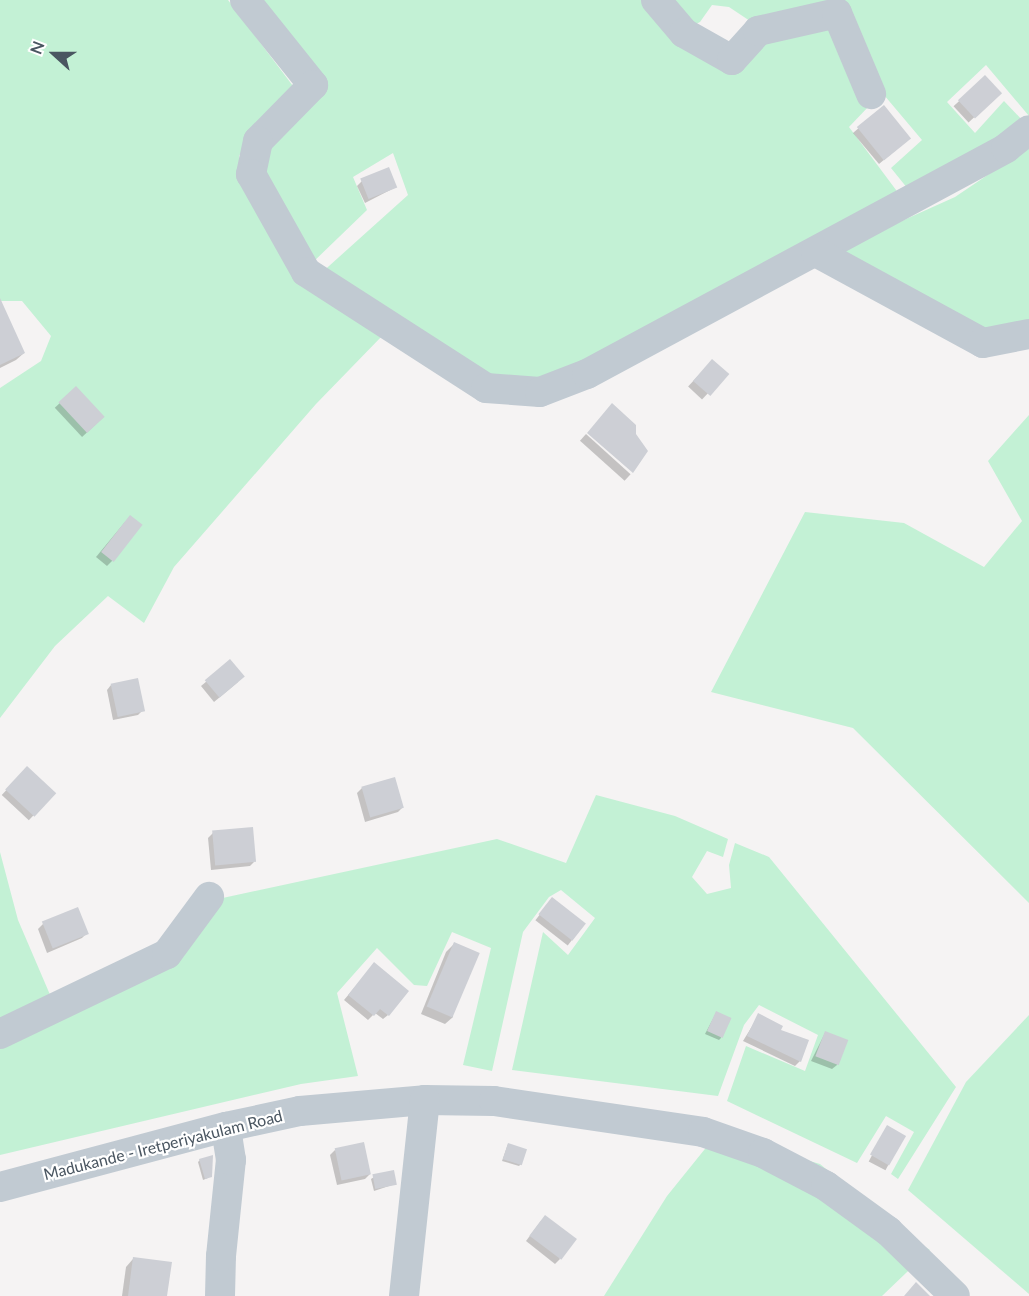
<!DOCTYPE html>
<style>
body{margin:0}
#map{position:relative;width:1029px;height:1296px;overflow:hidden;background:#f5f3f3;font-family:Lato,sans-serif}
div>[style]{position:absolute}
.green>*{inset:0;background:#c3f1d5}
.shadow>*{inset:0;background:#0003;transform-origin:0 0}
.building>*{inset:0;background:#cdcfd5;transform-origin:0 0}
.minor>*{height:30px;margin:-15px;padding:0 15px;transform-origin:15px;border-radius:15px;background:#c1cad2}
span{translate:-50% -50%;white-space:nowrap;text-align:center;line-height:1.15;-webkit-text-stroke:4.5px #fff;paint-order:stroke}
.street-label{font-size:16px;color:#4a5661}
.north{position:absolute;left:24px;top:24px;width:60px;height:60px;-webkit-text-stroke:4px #fff;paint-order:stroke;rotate:291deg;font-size:16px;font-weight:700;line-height:24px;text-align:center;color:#4a5661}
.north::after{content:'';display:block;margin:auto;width:21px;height:27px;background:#4a5661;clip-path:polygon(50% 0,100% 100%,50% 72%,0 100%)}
</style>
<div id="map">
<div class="green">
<div style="clip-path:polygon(0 0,228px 0,296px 90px,259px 120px,239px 156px,246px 191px,383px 335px,316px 404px,174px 567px,144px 623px,108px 596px,55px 646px,0 718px,0 388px,41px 361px,51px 336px,22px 301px,0 301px)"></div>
<div style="clip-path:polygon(258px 0,642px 0,738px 66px,762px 38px,831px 22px,869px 106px,849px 127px,902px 198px,543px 382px,486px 379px,319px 275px,408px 195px,393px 153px,353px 177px,367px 210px,309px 266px,259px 172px,266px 143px,324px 80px)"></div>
<div style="clip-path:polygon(668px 0,826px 0,828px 3px,756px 25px,729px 7px,712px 5px,700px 22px,690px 27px)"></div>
<div style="clip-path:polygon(836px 0,1029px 0,1029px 116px,986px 65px,947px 102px,975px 133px,1004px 101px,1025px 123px,912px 194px,891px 168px,922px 140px,884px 95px)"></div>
<div style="clip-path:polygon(1029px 147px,1029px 324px,984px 332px,835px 251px,955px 197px)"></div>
<div style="clip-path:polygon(1029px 415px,1029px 903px,853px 728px,711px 692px,805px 512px,904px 523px,984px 567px,1022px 521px,988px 461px)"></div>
<div style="clip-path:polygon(596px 795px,675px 816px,728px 839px,723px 857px,707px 851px,692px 877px,707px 894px,731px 888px,729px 865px,735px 843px,769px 857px,956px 1087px,898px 1179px,891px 1174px,914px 1132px,886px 1116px,857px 1163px,727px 1101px,746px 1046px,805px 1071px,818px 1035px,759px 1005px,744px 1025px,718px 1096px,512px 1070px,543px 932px,568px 955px,595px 918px,561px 890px,549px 897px,523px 932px,492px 1071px,463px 1065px,491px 948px,452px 932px,427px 986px,414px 985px,377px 948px,337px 993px,358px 1076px,301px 1084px,0 1155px,0 1044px,170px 960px,218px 899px,497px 839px,566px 863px)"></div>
<div style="clip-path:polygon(0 852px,18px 920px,51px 997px,0 1019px)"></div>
<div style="clip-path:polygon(1029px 1015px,1029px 1294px,908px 1190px,966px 1082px)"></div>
<div style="clip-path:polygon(717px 1134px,820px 1164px,902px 1232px,930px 1250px,882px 1296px,604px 1296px,667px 1196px)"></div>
</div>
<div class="shadow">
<div style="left:985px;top:77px;width:22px;height:43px;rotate:47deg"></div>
<div style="clip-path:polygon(883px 107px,904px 143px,879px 164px,853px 133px)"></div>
<div style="clip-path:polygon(362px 181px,396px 187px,365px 203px,357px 186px)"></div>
<div style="clip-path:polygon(0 320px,24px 353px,16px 360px,0 368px)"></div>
<div style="left:712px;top:361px;width:19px;height:35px;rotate:43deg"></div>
<div style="left:76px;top:388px;width:40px;height:29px;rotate:47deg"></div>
<div style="left:586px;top:434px;width:60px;height:9px;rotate:42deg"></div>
<div style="clip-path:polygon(125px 522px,112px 561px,107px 566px,96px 557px)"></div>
<div style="clip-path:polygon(230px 662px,238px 682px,214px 702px,201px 686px)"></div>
<div style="clip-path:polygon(111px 685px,143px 710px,138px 715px,113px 720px,107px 690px)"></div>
<div style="left:27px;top:768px;width:37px;height:37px;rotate:43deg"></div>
<div style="clip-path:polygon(362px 788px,403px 807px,398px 812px,365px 822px,357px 793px)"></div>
<div style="clip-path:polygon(213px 833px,254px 862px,250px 866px,211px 870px,208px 838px)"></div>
<div style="left:552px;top:899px;width:41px;height:27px;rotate:38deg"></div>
<div style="clip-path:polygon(77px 909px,87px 933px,82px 938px,47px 953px,38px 929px,43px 924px)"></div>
<div style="clip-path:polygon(454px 944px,453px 1017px,445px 1024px,421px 1014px,446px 952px)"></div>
<div style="clip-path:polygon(370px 969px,388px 1015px,383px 1019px,375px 1013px,368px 1020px,344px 1000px)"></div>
<div style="clip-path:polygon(716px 1013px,721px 1038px,719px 1040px,705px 1034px)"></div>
<div style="clip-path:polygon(759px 1015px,779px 1030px,800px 1061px,795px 1066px,743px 1041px)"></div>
<div style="clip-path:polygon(825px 1033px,846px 1041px,837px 1065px,832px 1069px,811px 1061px)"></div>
<div style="left:887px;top:1127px;width:19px;height:39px;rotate:28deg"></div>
<div style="clip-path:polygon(508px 1144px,521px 1164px,519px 1166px,502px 1161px)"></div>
<div style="clip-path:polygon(335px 1150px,370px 1174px,365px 1179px,337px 1185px,330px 1155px)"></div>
<div style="clip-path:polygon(200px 1160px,210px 1176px,208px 1178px,203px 1180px,198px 1162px)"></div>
<div style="clip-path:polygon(374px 1177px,395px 1184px,374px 1191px,371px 1179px)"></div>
<div style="clip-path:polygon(541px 1221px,560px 1259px,555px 1264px,526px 1241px)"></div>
<div style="clip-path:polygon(133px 1259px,166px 1296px,122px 1296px,126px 1267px)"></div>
</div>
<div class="building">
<div style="left:985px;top:75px;width:25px;height:37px;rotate:47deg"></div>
<div style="left:884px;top:105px;width:43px;height:35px;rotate:51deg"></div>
<div style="left:389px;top:167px;width:22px;height:31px;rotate:68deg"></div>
<div style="clip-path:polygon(0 298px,25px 353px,0 365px)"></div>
<div style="left:712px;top:359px;width:23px;height:29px;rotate:41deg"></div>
<div style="left:76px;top:386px;width:42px;height:24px;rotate:47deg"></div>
<div style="clip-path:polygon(612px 403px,636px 425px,636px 434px,648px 451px,633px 473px,587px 433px)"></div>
<div style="left:130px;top:515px;width:16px;height:47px;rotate:38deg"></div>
<div style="left:230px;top:659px;width:23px;height:33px;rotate:50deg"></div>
<div style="left:138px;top:678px;width:34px;height:28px;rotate:78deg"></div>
<div style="left:27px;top:766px;width:40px;height:32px;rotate:43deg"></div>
<div style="left:395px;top:777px;width:32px;height:35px;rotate:74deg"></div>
<div style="left:253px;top:827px;width:35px;height:41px;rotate:85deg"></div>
<div style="left:552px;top:897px;width:43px;height:22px;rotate:38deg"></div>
<div style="left:78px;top:907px;width:29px;height:39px;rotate:68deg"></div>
<div style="left:454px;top:942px;width:28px;height:70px;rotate:23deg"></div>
<div style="clip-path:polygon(374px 962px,409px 991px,389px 1016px,380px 1009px,374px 1016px,348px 995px)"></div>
<div style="left:716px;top:1011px;width:17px;height:22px;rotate:24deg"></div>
<div style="clip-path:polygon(758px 1013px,783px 1026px,781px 1030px,809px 1040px,801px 1062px,747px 1036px)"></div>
<div style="left:825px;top:1031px;width:25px;height:27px;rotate:21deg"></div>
<div style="left:887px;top:1125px;width:22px;height:34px;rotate:30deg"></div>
<div style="left:364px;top:1142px;width:33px;height:30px;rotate:78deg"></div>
<div style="left:508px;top:1143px;width:20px;height:17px;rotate:18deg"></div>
<div style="clip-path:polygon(213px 1155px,212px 1177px,205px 1179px,199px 1159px)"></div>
<div style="left:394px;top:1170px;width:15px;height:22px;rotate:79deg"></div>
<div style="left:545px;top:1215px;width:40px;height:26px;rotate:37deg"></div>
<div style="clip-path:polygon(133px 1257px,172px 1262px,167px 1296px,128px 1296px)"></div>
<div style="clip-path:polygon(916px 1282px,930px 1296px,904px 1296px)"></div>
</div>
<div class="minor">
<div style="left:245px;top:0;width:109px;rotate:51.3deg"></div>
<div style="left:313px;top:85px;width:78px;rotate:134.5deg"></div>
<div style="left:258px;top:141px;width:34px;rotate:102deg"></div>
<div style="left:251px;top:174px;width:112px;rotate:60.7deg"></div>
<div style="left:306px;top:272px;width:214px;rotate:32.8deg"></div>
<div style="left:486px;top:388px;width:54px;rotate:4.2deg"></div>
<div style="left:540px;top:392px;width:50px;rotate:-21deg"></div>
<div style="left:587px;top:374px;width:476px;rotate:-28.3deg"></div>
<div style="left:1006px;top:148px;width:29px;rotate:-38deg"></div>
<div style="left:656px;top:0;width:43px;rotate:49.7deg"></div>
<div style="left:684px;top:33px;width:55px;rotate:29.4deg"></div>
<div style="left:732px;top:60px;width:39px;rotate:-48deg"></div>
<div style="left:758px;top:31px;width:81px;rotate:-12.8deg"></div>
<div style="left:837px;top:13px;width:88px;rotate:67.2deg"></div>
<div style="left:816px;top:252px;width:190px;rotate:28.6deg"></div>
<div style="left:983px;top:343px;width:47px;rotate:-11.1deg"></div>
<div style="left:0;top:1034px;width:185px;rotate:-25.6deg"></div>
<div style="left:167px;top:954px;width:71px;rotate:-53.6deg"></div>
<div style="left:0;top:1187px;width:234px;rotate:-14.9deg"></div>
<div style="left:226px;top:1127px;width:76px;rotate:-12.2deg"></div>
<div style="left:300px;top:1111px;width:125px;rotate:-5deg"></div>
<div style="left:425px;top:1100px;width:69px;rotate:0.8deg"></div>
<div style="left:494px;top:1101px;width:211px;rotate:8.4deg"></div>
<div style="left:703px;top:1132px;width:64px;rotate:19.3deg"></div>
<div style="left:763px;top:1153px;width:71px;rotate:27.6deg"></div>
<div style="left:826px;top:1186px;width:77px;rotate:36deg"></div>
<div style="left:888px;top:1231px;width:93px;rotate:44.1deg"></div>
<div style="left:220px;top:1296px;width:40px;rotate:-88.6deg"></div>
<div style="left:221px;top:1256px;width:97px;rotate:-84.1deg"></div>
<div style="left:231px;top:1160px;width:33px;rotate:-99deg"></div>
<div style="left:404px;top:1296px;width:197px;rotate:-83.9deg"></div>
</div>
<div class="street-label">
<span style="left:163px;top:1145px;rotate:-14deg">Madukande - Iretperiyakulam Road</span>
</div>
<div class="north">N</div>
</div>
